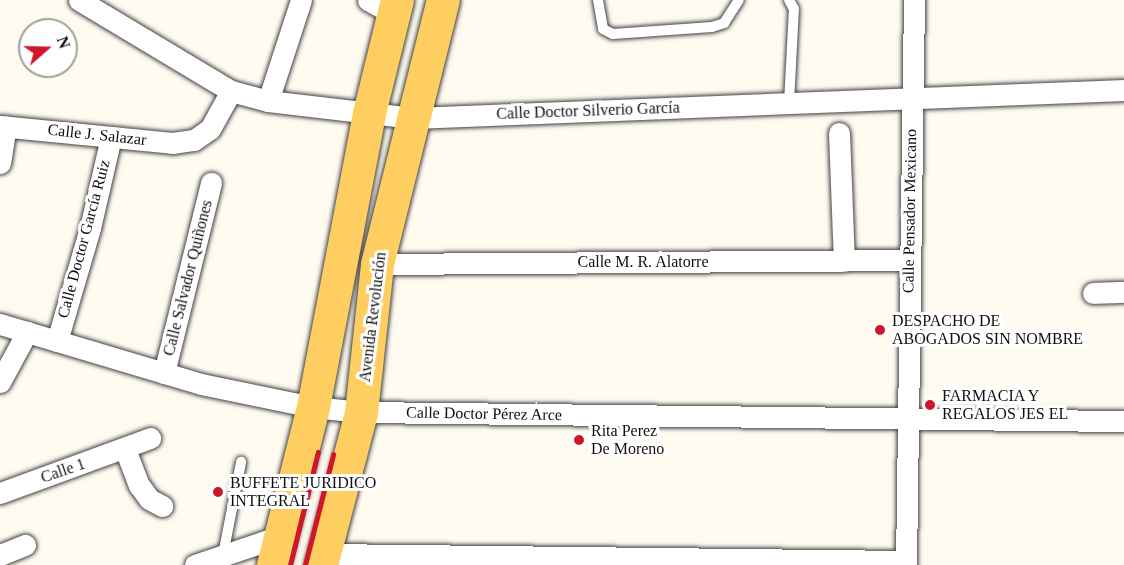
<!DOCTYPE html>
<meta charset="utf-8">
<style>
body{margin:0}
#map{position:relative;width:1124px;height:565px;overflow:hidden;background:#fffbf1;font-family:"Times New Roman",serif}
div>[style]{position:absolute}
.roads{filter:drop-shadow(0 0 2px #424242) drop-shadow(0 0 2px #424242)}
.service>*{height:10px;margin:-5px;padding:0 5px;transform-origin:5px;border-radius:5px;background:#fff}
.minor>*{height:21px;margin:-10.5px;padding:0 10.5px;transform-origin:10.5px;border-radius:10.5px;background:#fff}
.primary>*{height:33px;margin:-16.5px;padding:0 16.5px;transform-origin:16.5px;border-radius:16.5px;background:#ffce61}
.rail>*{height:4.5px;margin:-2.25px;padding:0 2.25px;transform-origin:2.25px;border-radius:2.25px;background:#cf172c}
.dots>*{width:16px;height:16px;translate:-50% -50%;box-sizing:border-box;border:3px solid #fff;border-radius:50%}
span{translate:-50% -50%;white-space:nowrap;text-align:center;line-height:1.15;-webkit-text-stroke:6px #fff;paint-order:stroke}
.street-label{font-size:16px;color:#0f0f0f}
.poi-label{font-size:16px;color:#0f0f0f}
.left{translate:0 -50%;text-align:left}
.north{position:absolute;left:18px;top:18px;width:60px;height:60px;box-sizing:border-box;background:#fff;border:2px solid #9f9f9f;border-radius:50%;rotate:70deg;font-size:16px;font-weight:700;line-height:24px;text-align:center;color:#0f0f0f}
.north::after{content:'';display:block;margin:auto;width:21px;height:27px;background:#cf172c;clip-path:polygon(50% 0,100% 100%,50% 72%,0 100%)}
</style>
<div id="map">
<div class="roads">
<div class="service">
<div style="left:598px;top:0;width:29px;rotate:80deg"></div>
<div style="left:603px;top:29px;width:11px;rotate:27deg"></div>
<div style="left:613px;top:34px;width:99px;rotate:-4deg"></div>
<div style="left:712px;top:27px;width:13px;rotate:-18deg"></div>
<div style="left:724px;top:23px;width:27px;rotate:-57deg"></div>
<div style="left:789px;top:103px;width:94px;rotate:-87deg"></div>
<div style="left:794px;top:9px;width:10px;rotate:-119deg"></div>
<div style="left:223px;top:555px;width:95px;rotate:-79deg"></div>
</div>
<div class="minor">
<div style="left:79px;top:0;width:177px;rotate:30.9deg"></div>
<div style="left:231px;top:91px;width:38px;rotate:15deg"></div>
<div style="left:268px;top:101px;width:146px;rotate:6.7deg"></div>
<div style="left:413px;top:118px;width:712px;rotate:-2.26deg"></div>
<div style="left:368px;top:0;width:29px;rotate:29deg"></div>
<div style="left:268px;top:101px;width:106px;rotate:-71.9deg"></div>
<div style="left:0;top:126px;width:173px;rotate:5.6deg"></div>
<div style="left:172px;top:143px;width:22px;rotate:-8deg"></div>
<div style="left:194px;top:140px;width:19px;rotate:-35deg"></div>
<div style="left:210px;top:129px;width:43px;rotate:-61.1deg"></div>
<div style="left:839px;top:133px;width:128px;rotate:87.8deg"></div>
<div style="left:0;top:163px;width:37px;rotate:-81deg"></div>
<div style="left:377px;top:264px;width:533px;rotate:-0.43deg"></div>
<div style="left:1093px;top:293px;width:31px;rotate:-2deg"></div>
<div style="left:0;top:324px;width:210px;rotate:16.6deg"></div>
<div style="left:201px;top:384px;width:114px;rotate:11.6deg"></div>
<div style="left:313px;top:407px;width:48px;rotate:5.9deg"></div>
<div style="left:361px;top:412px;width:763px;rotate:0.68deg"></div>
<div style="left:57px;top:341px;width:118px;rotate:-73.7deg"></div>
<div style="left:90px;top:228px;width:93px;rotate:-77deg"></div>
<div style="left:164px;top:373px;width:196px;rotate:-76.1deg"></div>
<div style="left:0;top:382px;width:57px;rotate:-61.6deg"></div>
<div style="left:125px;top:449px;width:39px;rotate:69deg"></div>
<div style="left:139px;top:485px;width:17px;rotate:54deg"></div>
<div style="left:149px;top:499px;width:15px;rotate:28deg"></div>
<div style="left:0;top:493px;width:160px;rotate:-20.1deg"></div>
<div style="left:324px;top:554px;width:582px;rotate:0.69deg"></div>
<div style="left:0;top:555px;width:27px;rotate:-22deg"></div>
<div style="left:195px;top:565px;width:90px;rotate:-18.8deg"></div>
<div style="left:906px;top:565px;width:565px;rotate:-89.19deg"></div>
</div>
<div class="primary">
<div style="left:273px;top:565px;width:163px;rotate:-75.8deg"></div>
<div style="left:313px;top:407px;width:299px;rotate:-79.2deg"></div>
<div style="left:369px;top:113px;width:116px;rotate:-76.1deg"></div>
<div style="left:321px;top:565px;width:158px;rotate:-75.3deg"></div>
<div style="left:361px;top:412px;width:149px;rotate:-83.8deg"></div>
<div style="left:377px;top:264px;width:272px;rotate:-76deg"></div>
</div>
</div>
<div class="rail">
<div style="left:290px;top:565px;width:116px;rotate:-76.1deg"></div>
<div style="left:305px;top:565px;width:114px;rotate:-75.7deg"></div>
</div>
<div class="dots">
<div style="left:880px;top:330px;background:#cf172c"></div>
<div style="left:930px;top:405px;background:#cf172c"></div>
<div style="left:579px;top:440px;background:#cf172c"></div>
<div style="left:218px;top:492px;background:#cf172c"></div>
</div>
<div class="street-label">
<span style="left:588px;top:111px;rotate:-2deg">Calle Doctor Silverio García</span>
<span style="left:97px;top:135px;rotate:6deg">Calle J. Salazar</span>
<span style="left:910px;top:211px;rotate:-89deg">Calle Pensador Mexicano</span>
<span style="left:84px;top:239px;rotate:-75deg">Calle Doctor García Ruiz</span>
<span style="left:643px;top:262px">Calle M. R. Alatorre</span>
<span style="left:188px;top:278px;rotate:-76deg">Calle Salvador Quiñones</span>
<span style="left:373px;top:317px;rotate:-83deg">Avenida Revolución</span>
<span style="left:484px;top:414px;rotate:1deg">Calle Doctor Pérez Arce</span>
<span style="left:63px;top:471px;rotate:-19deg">Calle 1</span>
</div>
<div class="poi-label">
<span class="left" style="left:892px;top:330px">DESPACHO DE<br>ABOGADOS SIN NOMBRE</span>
<span class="left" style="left:942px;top:405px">FARMACIA Y<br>REGALOS JES EL</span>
<span class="left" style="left:591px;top:440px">Rita Perez<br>De Moreno</span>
<span class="left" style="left:230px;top:492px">BUFFETE JURIDICO<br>INTEGRAL</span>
</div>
<div class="north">N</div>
</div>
